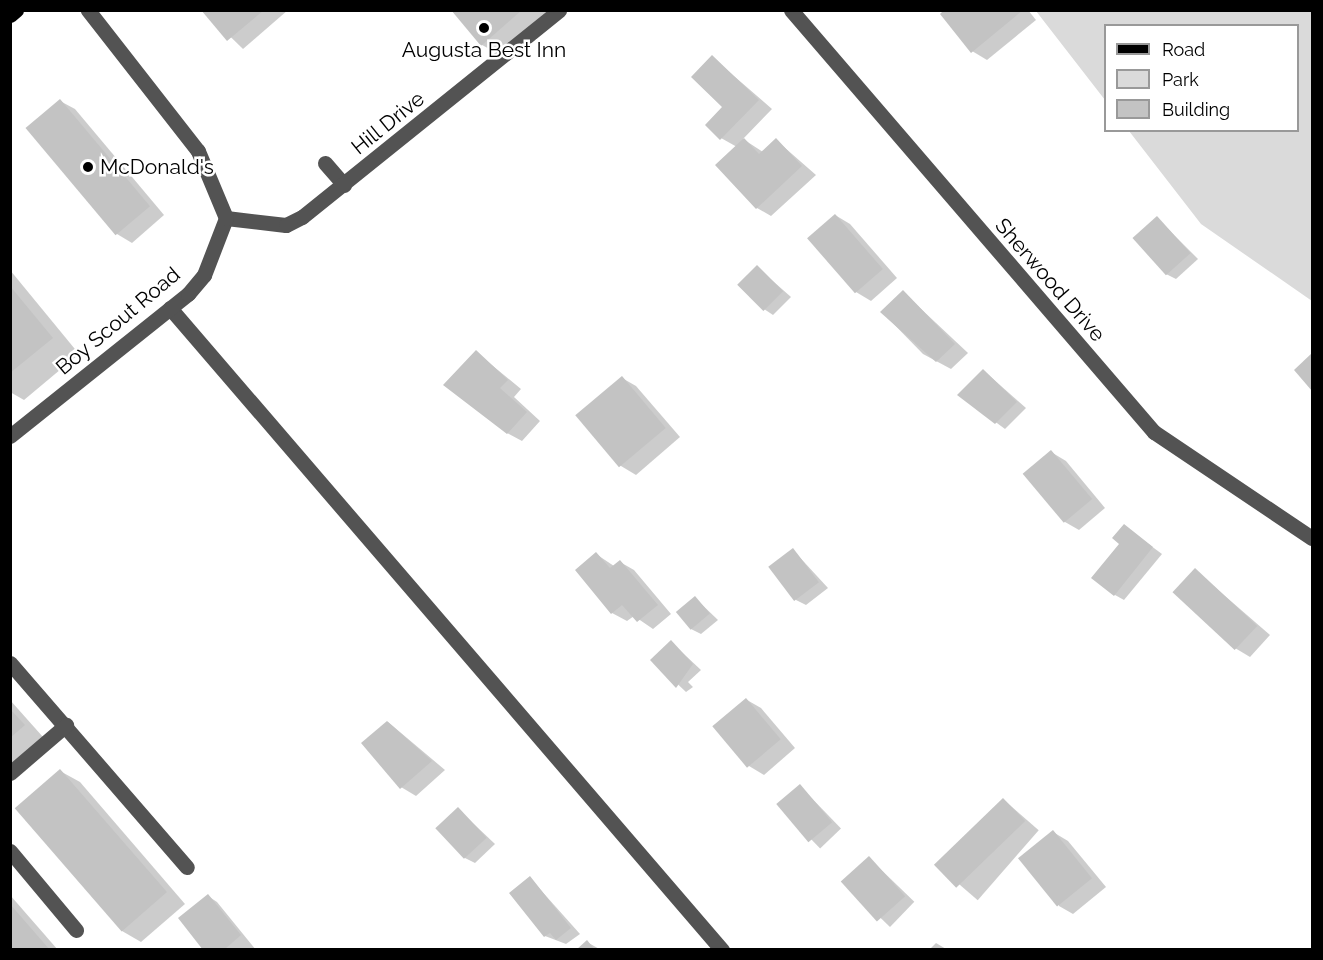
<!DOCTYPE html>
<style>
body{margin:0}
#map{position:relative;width:1323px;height:960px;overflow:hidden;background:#fff;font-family:Raleway,sans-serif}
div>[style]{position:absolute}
.green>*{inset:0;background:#dadada}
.shadow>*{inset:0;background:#0003;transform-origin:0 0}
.building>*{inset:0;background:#c3c3c3;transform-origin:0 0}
.minor>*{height:15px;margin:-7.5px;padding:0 7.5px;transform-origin:7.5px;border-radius:7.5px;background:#535353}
.major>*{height:15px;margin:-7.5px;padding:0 7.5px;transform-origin:7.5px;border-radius:7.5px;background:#000}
.dots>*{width:16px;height:16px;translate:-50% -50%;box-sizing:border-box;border:3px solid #fff;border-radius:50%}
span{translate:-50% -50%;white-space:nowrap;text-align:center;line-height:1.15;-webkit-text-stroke:5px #fff;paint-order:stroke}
.poi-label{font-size:21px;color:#000}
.left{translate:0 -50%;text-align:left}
.street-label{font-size:21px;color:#000}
.frame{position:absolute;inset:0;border:12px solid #000;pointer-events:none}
.legend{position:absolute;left:1104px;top:24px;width:195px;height:108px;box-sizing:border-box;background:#fff;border:2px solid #999;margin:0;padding:8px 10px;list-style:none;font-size:18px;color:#000}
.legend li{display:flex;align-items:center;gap:12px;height:30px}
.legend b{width:30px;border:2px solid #999}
</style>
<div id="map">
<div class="green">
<div style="clip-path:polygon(1036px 11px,1312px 11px,1312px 301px,1201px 224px,1129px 131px,1298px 130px,1298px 26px,1106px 26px,1105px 100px)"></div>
</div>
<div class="shadow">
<div style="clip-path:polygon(203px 10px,288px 10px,243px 49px)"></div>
<div style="clip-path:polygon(453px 10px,566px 10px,510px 60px,482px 45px)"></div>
<div style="clip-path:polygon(947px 10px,1028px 10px,1036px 20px,987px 60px,972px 51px)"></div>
<div style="clip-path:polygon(712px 57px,772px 109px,743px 139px,763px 152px,776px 140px,816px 175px,771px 216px,757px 208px,737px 147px,721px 138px,724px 107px)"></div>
<div style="clip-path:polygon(60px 101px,75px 109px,164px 215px,132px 243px,117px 234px,27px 128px)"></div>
<div style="clip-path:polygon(835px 215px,850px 224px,897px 278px,871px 301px,856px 292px)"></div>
<div style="clip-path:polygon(1157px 218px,1198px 259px,1176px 279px,1166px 274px)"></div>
<div style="clip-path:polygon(757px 267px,791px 297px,773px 315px,764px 309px)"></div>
<div style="clip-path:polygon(10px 270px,79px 354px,24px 400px,10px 392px)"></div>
<div style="clip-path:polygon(903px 292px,968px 353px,951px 369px,923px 354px,882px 312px)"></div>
<div style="clip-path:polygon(476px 352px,521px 389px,514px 397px,540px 421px,522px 441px,507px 433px)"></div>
<div style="clip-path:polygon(984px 371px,1026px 408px,1005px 429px,959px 395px)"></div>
<div style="clip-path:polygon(622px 378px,636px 386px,680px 437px,636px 475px,621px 466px,578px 416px)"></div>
<div style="clip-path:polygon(1051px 452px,1066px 461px,1105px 508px,1079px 530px,1065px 522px)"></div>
<div style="clip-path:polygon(1124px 526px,1162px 554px,1124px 600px,1115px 595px)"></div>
<div style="clip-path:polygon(793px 550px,828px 588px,806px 605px,796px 600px)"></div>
<div style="clip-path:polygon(596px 554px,614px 566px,620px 562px,634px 570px,671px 614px,653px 629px,634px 616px,627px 621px,612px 613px,577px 570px)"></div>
<div style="clip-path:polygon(1195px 570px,1270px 635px,1250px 657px,1235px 648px)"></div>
<div style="clip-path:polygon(695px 598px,718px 620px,701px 634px,691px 629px)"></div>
<div style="clip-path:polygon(671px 642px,701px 670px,688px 682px,693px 687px,686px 692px,652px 660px)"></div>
<div style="clip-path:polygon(10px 700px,43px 737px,10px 765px)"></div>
<div style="clip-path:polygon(747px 700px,761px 708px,795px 748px,764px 775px,749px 766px)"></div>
<div style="clip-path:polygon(388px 722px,445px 770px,416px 796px,401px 787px)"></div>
<div style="clip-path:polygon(60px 771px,80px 782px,185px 904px,141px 942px,122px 931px)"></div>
<div style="left:800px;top:786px;width:59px;height:29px;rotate:46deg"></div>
<div style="left:1004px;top:800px;width:46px;height:93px;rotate:41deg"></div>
<div style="clip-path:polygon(458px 809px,495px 844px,475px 863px,465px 858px)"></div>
<div style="clip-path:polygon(1053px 832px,1068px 841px,1106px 887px,1073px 914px,1059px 906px)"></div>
<div style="left:869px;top:858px;width:63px;height:35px;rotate:44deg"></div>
<div style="clip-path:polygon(530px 878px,580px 934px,566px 944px,545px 936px)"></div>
<div style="clip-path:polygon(10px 895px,58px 950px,10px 950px)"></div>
<div style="clip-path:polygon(208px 896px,217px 902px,256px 950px,205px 950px)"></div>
<div style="clip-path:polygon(587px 942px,601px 950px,578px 950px)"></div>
<div style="clip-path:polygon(936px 943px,946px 949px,946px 950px,929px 950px)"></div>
</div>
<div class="building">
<div style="clip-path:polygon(201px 10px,264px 10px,227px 41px)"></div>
<div style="clip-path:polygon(451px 10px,522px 10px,481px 46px)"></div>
<div style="clip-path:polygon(944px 10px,1023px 10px,971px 53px,940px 14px)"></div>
<div style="clip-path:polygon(712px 55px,759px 100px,720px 140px,705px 125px,722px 107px,691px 77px)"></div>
<div style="left:60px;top:99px;width:140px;height:45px;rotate:50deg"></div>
<div style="clip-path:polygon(744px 138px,759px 154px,776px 138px,802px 166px,756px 209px,715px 165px)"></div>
<div style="left:835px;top:214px;width:73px;height:37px;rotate:49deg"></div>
<div style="left:1157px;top:216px;width:50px;height:33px;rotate:48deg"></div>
<div style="left:757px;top:265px;width:37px;height:28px;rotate:45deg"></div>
<div style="clip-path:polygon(10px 286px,53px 338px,10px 373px)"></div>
<div style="clip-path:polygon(903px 290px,955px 344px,936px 362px,880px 312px)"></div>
<div style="clip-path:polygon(476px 350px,508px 380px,500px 388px,527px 412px,507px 434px,443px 385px)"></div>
<div style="clip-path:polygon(1312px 353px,1312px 391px,1294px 370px)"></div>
<div style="clip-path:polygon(983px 369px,1017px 402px,995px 424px,957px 395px)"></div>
<div style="left:622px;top:376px;width:68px;height:61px;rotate:50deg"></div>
<div style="left:1051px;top:450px;width:64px;height:37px;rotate:50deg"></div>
<div style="clip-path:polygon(1124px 524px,1153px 547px,1114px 596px,1091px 578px,1119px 544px,1112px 538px)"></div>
<div style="left:793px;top:548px;width:43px;height:31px;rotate:53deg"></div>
<div style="clip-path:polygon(596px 552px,610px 568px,620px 560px,658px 605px,637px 622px,622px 605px,611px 614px,575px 570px)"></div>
<div style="left:1195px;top:568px;width:85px;height:33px;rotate:43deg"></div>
<div style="left:695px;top:596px;width:23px;height:25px;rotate:50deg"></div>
<div style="clip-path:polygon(671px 640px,693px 664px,676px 688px,650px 660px)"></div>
<div style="left:746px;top:698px;width:54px;height:44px;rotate:50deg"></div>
<div style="clip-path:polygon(10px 709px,25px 725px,10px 738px)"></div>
<div style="clip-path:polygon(387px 721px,432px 761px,400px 789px,361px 743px)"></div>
<div style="left:60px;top:769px;width:163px;height:60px;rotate:49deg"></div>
<div style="left:800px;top:784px;width:50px;height:31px;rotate:50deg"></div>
<div style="left:1003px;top:798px;width:32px;height:96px;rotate:46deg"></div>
<div style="left:458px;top:807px;width:42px;height:31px;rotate:47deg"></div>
<div style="left:1053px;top:830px;width:62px;height:45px;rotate:51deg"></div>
<div style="left:869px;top:856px;width:54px;height:38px;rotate:48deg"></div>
<div style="clip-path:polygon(530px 876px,571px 928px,556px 940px,550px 933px,544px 937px,509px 893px)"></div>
<div style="clip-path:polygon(208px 894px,241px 935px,224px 950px,203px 950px,178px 918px)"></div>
<div style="clip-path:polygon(10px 904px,50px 950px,10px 950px)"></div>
<div style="clip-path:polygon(587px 940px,595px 950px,576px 950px)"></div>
</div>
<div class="minor">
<div style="left:791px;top:10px;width:557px;rotate:49.3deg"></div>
<div style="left:1154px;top:432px;width:190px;rotate:33.9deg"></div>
<div style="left:325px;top:163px;width:29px;rotate:49deg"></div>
<div style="left:226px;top:218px;width:60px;rotate:6.7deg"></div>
<div style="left:286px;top:225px;width:18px;rotate:-27deg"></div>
<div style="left:302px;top:217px;width:330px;rotate:-38.8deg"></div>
<div style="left:170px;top:308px;width:847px;rotate:49.31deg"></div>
<div style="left:10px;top:436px;width:228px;rotate:-38.6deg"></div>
<div style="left:188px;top:294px;width:25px;rotate:-50deg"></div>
<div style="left:204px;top:275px;width:61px;rotate:-68.9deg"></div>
<div style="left:226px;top:218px;width:73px;rotate:-112.7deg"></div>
<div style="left:198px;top:151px;width:179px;rotate:-128deg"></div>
<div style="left:10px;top:663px;width:270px;rotate:49.1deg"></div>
<div style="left:10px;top:773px;width:74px;rotate:-40.6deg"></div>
<div style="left:10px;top:851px;width:103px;rotate:50.1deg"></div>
</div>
<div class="major">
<div style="left:10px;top:15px;width:8px;rotate:-40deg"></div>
</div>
<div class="dots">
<div style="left:484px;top:28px;background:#000"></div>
<div style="left:88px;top:167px;background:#000"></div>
</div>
<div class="poi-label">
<span style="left:484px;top:50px">Augusta Best Inn</span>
<span class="left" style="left:100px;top:167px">McDonald's</span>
</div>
<div class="street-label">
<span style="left:388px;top:123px;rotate:-39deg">Hill Drive</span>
<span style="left:1050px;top:280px;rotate:49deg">Sherwood Drive</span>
<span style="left:118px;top:321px;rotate:-40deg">Boy Scout Road</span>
</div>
<div class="frame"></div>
<ul class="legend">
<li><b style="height:8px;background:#000"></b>Road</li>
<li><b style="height:16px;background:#dadada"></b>Park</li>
<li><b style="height:16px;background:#c3c3c3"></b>Building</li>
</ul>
</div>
